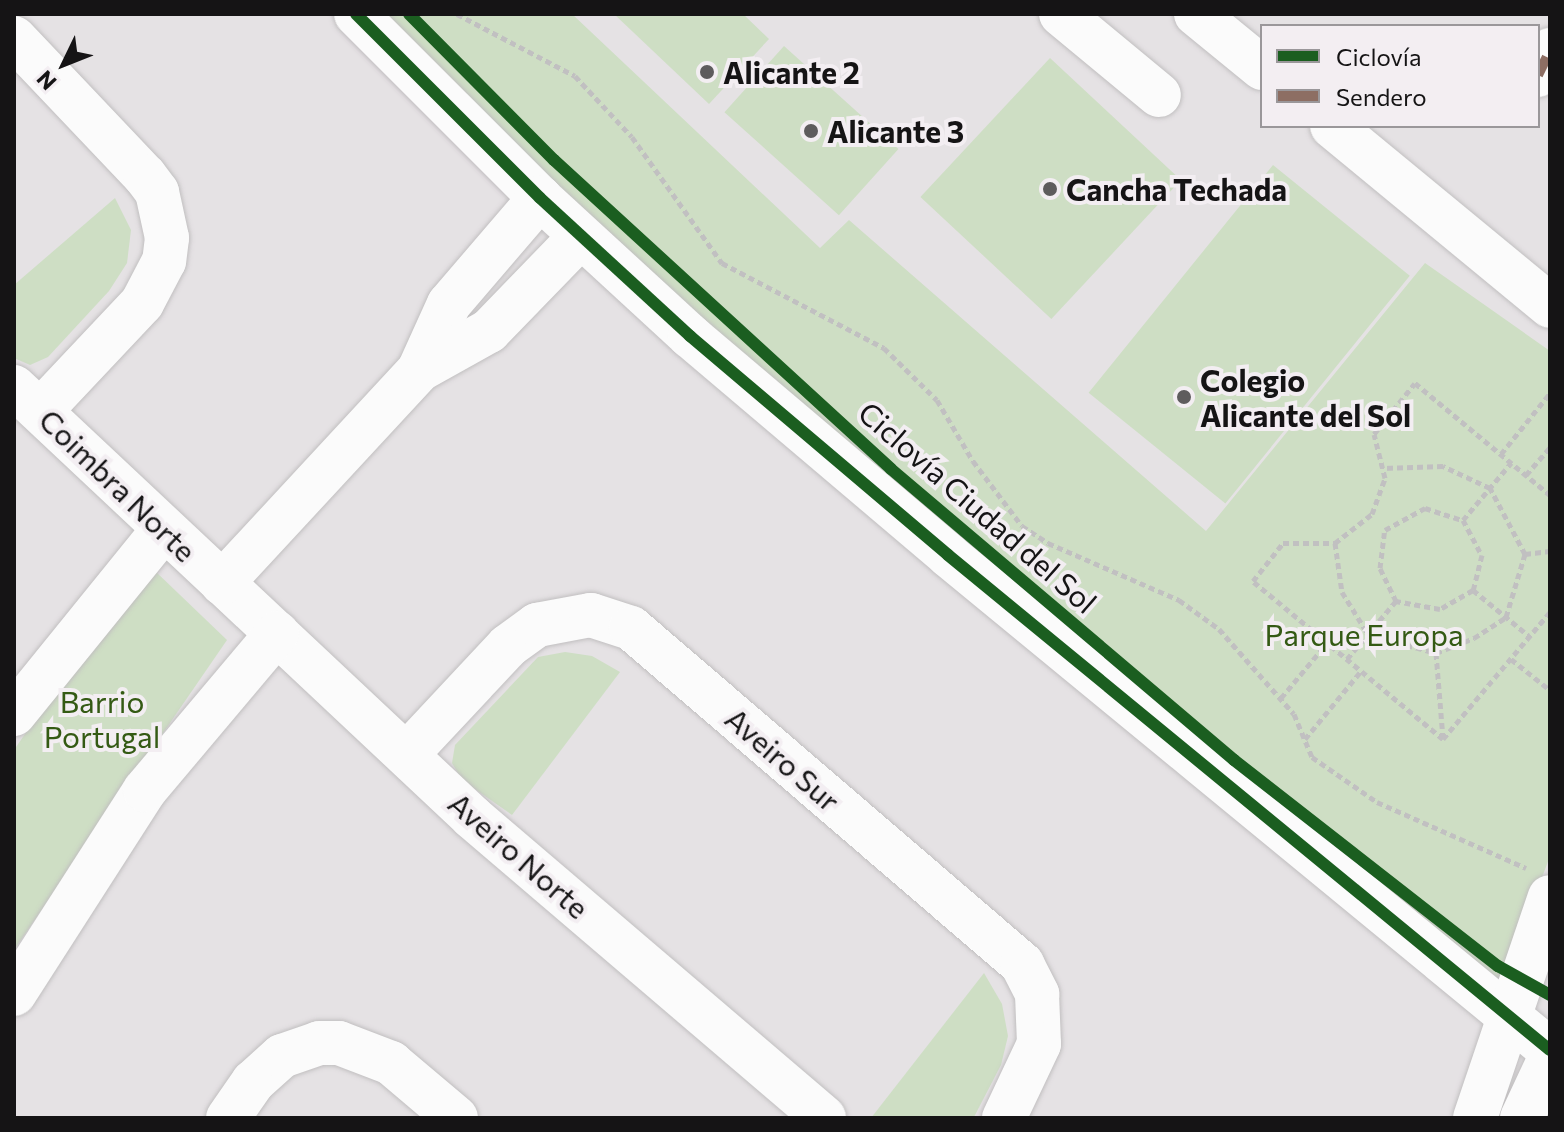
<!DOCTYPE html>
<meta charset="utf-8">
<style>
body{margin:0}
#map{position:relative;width:1564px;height:1132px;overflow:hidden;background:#e5e2e4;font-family:Commissioner,sans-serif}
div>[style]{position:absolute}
.green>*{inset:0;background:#cedec4;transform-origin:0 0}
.path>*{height:5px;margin-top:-2.5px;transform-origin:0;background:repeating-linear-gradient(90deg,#c1c0c1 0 6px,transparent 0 10px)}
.roads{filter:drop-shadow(0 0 2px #c1bfc0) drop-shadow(0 0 2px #c1bfc0)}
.minor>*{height:44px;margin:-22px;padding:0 22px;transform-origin:22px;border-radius:22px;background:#fbfbfb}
.quiet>*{height:10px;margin-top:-5px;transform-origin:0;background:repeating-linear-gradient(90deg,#8d6e63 0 20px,transparent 0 30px)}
.cycleway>*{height:12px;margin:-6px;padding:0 6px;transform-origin:6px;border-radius:6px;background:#1b5e20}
.dots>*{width:22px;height:22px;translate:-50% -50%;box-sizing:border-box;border:4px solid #f3eef2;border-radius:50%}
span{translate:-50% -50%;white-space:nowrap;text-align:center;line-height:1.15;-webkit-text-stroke:8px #f3eef2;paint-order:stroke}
.poi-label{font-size:30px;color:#151415;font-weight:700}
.left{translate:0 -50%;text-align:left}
.street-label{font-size:30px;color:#151415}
.park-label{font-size:30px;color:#345a14}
.frame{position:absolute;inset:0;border:16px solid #151415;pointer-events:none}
.legend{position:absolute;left:1260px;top:24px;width:280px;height:104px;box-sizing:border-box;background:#f3eef2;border:2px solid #9a979a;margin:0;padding:10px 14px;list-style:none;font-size:24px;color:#151415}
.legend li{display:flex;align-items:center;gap:16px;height:40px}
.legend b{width:40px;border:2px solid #9a979a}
.north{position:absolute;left:24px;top:24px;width:80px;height:80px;-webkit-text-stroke:6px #f3eef2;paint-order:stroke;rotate:227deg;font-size:22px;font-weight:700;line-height:32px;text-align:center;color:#151415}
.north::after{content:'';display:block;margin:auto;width:28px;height:36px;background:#151415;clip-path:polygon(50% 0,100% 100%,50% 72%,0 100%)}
</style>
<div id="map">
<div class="green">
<div style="clip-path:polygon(383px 14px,572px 14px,820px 248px,849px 220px,1206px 531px,1425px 263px,1550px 351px,1550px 856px,1503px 982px,1174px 721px,715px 329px,583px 213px)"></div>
<div style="clip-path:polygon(614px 14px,743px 14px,769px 39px,709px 104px)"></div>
<div style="left:784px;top:46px;width:154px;height:89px;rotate:42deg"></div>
<div style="left:1050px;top:58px;width:179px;height:190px;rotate:43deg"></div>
<div style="left:1273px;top:165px;width:176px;height:293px;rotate:39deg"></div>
<div style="clip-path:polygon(115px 198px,131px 230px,127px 263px,109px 291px,48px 357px,30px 365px,14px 358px,14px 285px)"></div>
<div style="clip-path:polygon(154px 570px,227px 640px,14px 950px,14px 750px,64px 677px)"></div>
<div style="clip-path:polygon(565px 652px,592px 656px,620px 672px,512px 815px,462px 780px,452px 763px,455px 745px,538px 657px)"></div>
<div style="clip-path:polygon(984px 973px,1002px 1004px,1008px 1036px,1001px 1065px,974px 1117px,871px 1118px)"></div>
</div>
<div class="path">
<div style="left:457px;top:14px;width:133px;rotate:27.7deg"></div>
<div style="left:575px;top:76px;width:83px;rotate:46.9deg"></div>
<div style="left:632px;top:137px;width:155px;rotate:54.5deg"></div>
<div style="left:722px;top:263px;width:183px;rotate:27.7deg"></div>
<div style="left:884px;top:348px;width:74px;rotate:44.5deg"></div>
<div style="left:937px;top:400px;width:71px;rotate:59.5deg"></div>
<div style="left:973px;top:461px;width:81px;rotate:53deg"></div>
<div style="left:1022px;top:526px;width:31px;rotate:33deg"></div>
<div style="left:1048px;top:543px;width:143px;rotate:23.5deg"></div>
<div style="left:1179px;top:600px;width:49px;rotate:35.9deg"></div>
<div style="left:1219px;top:629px;width:113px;rotate:48.6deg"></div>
<div style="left:1294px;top:714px;width:47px;rotate:67.3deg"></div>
<div style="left:1312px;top:757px;width:79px;rotate:34.7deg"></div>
<div style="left:1377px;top:802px;width:163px;rotate:23.9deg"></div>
<div style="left:1501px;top:454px;width:78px;rotate:-51.2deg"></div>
<div style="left:1526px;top:475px;width:37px;rotate:-49deg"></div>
<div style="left:1425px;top:508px;width:40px;rotate:18deg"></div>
<div style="left:1463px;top:520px;width:40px;rotate:62deg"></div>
<div style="left:1482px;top:555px;width:36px;rotate:104deg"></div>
<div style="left:1473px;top:590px;width:38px;rotate:150deg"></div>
<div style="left:1440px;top:609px;width:45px;rotate:-169.7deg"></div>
<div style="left:1396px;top:601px;width:37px;rotate:-116deg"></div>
<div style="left:1380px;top:568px;width:38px;rotate:-83deg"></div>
<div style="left:1385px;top:530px;width:46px;rotate:-28.8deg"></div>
<div style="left:1463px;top:520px;width:75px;rotate:-49.9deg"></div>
<div style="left:1335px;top:543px;width:49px;rotate:81.9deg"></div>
<div style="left:1342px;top:592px;width:49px;rotate:58.2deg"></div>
<div style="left:1368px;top:634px;width:71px;rotate:15.6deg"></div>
<div style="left:1436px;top:653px;width:41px;rotate:-21.5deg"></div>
<div style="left:1474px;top:638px;width:38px;rotate:-33deg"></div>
<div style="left:1506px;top:617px;width:66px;rotate:-73.2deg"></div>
<div style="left:1525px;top:554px;width:75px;rotate:-117.9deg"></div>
<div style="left:1490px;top:488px;width:52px;rotate:-154.9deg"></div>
<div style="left:1443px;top:466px;width:60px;rotate:178.1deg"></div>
<div style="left:1525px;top:554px;width:25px;rotate:-7deg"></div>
<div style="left:1473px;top:590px;width:72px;rotate:39.4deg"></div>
<div style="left:1436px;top:653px;width:85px;rotate:85.3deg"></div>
<div style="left:1347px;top:659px;width:76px;rotate:-49.8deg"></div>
<div style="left:1511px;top:659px;width:50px;rotate:38.5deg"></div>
<div style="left:1281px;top:698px;width:72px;rotate:-50.1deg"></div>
<div style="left:1305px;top:739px;width:88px;rotate:-50.5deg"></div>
<div style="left:1443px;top:739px;width:247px;rotate:-140.3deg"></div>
<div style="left:1253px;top:581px;width:48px;rotate:-51.7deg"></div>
<div style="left:1283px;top:543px;width:52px"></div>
<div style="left:1335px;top:543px;width:47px;rotate:-38.1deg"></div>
<div style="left:1372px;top:514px;width:38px;rotate:-70deg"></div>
<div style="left:1385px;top:478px;width:45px;rotate:-104deg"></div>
<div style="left:1374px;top:434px;width:65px;rotate:-51.2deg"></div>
<div style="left:1415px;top:383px;width:175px;rotate:39.7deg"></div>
<div style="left:1443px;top:739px;width:166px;rotate:-49.9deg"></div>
</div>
<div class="roads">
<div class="minor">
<div style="left:356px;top:14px;width:260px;rotate:45deg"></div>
<div style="left:540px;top:198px;width:204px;rotate:42.6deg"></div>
<div style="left:690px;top:336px;width:338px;rotate:40.3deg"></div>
<div style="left:948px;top:555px;width:779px;rotate:39.43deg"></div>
<div style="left:1061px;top:14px;width:127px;rotate:39.6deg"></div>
<div style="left:1196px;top:14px;width:85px;rotate:39.3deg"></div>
<div style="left:14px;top:38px;width:190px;rotate:46.5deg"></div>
<div style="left:145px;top:176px;width:20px;rotate:53deg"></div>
<div style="left:157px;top:192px;width:47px;rotate:77.7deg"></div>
<div style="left:167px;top:238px;width:23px;rotate:97deg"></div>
<div style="left:164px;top:261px;width:47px;rotate:117.6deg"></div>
<div style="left:142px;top:303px;width:147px;rotate:133.3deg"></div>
<div style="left:1538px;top:75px;width:28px;rotate:-64deg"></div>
<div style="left:1332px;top:126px;width:283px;rotate:39.5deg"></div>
<div style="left:419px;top:370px;width:80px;rotate:-29.1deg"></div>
<div style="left:489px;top:331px;width:131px;rotate:-45.9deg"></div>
<div style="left:14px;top:387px;width:628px;rotate:43.19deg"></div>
<div style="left:472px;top:817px;width:463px;rotate:40.5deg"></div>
<div style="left:222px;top:583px;width:290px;rotate:-47.2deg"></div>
<div style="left:419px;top:370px;width:72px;rotate:-65.6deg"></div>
<div style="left:449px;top:304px;width:140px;rotate:-49.4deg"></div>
<div style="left:14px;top:714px;width:237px;rotate:-51deg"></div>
<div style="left:408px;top:753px;width:146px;rotate:-46.9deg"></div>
<div style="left:508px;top:646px;width:36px;rotate:-36deg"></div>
<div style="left:537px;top:625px;width:55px;rotate:-10.5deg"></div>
<div style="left:591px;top:615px;width:42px;rotate:18deg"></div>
<div style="left:631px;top:628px;width:516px;rotate:40.67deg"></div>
<div style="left:1022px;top:964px;width:34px;rotate:63deg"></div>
<div style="left:1037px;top:994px;width:50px;rotate:87.7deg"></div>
<div style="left:1039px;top:1044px;width:82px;rotate:115.3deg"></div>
<div style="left:14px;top:994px;width:242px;rotate:-57.3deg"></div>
<div style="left:145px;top:790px;width:205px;rotate:-49.9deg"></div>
<div style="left:228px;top:1118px;width:44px;rotate:-55.2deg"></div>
<div style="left:253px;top:1082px;width:39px;rotate:-42deg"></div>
<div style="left:282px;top:1056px;width:39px;rotate:-19deg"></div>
<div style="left:319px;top:1043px;width:20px"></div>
<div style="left:339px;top:1043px;width:56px;rotate:21deg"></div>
<div style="left:391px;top:1063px;width:85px;rotate:40.2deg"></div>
<div style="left:1475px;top:1118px;width:233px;rotate:-71.3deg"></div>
<div style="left:1522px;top:1118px;width:66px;rotate:-65deg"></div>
</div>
</div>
<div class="quiet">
<div style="left:1538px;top:75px;width:28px;rotate:-64deg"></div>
</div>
<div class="cycleway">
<div style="left:356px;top:14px;width:260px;rotate:45deg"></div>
<div style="left:540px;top:198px;width:204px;rotate:42.6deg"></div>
<div style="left:690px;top:336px;width:338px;rotate:40.3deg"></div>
<div style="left:948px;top:555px;width:779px;rotate:39.43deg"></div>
<div style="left:409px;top:14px;width:206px;rotate:45.2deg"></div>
<div style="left:554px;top:160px;width:457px;rotate:42.5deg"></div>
<div style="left:891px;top:469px;width:450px;rotate:40.3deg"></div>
<div style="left:1234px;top:760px;width:335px;rotate:38deg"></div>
<div style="left:1498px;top:966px;width:60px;rotate:29.1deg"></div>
</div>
<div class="dots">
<div style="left:707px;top:72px;background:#5e5c5d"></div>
<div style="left:811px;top:131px;background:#5e5c5d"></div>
<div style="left:1050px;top:189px;background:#5e5c5d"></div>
<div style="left:1184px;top:397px;background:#5e5c5d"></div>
</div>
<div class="poi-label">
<span class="left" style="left:723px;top:72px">Alicante 2</span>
<span class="left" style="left:827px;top:131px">Alicante 3</span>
<span class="left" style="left:1066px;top:189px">Cancha Techada</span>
<span class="left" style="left:1200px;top:397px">Colegio<br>Alicante del Sol</span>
</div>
<div class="street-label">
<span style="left:118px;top:485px;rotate:44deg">Coimbra Norte</span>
<span style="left:978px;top:507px;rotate:41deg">Ciclovía Ciudad del Sol</span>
<span style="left:783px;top:759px;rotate:41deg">Aveiro Sur</span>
<span style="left:519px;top:855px;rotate:41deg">Aveiro Norte</span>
</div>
<div class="park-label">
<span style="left:1364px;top:634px">Parque Europa</span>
<span style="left:102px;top:718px">Barrio<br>Portugal</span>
</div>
<div class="frame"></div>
<ul class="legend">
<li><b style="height:10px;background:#1b5e20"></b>Ciclovía</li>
<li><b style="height:10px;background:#8d6e63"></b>Sendero</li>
</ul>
<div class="north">N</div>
</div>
